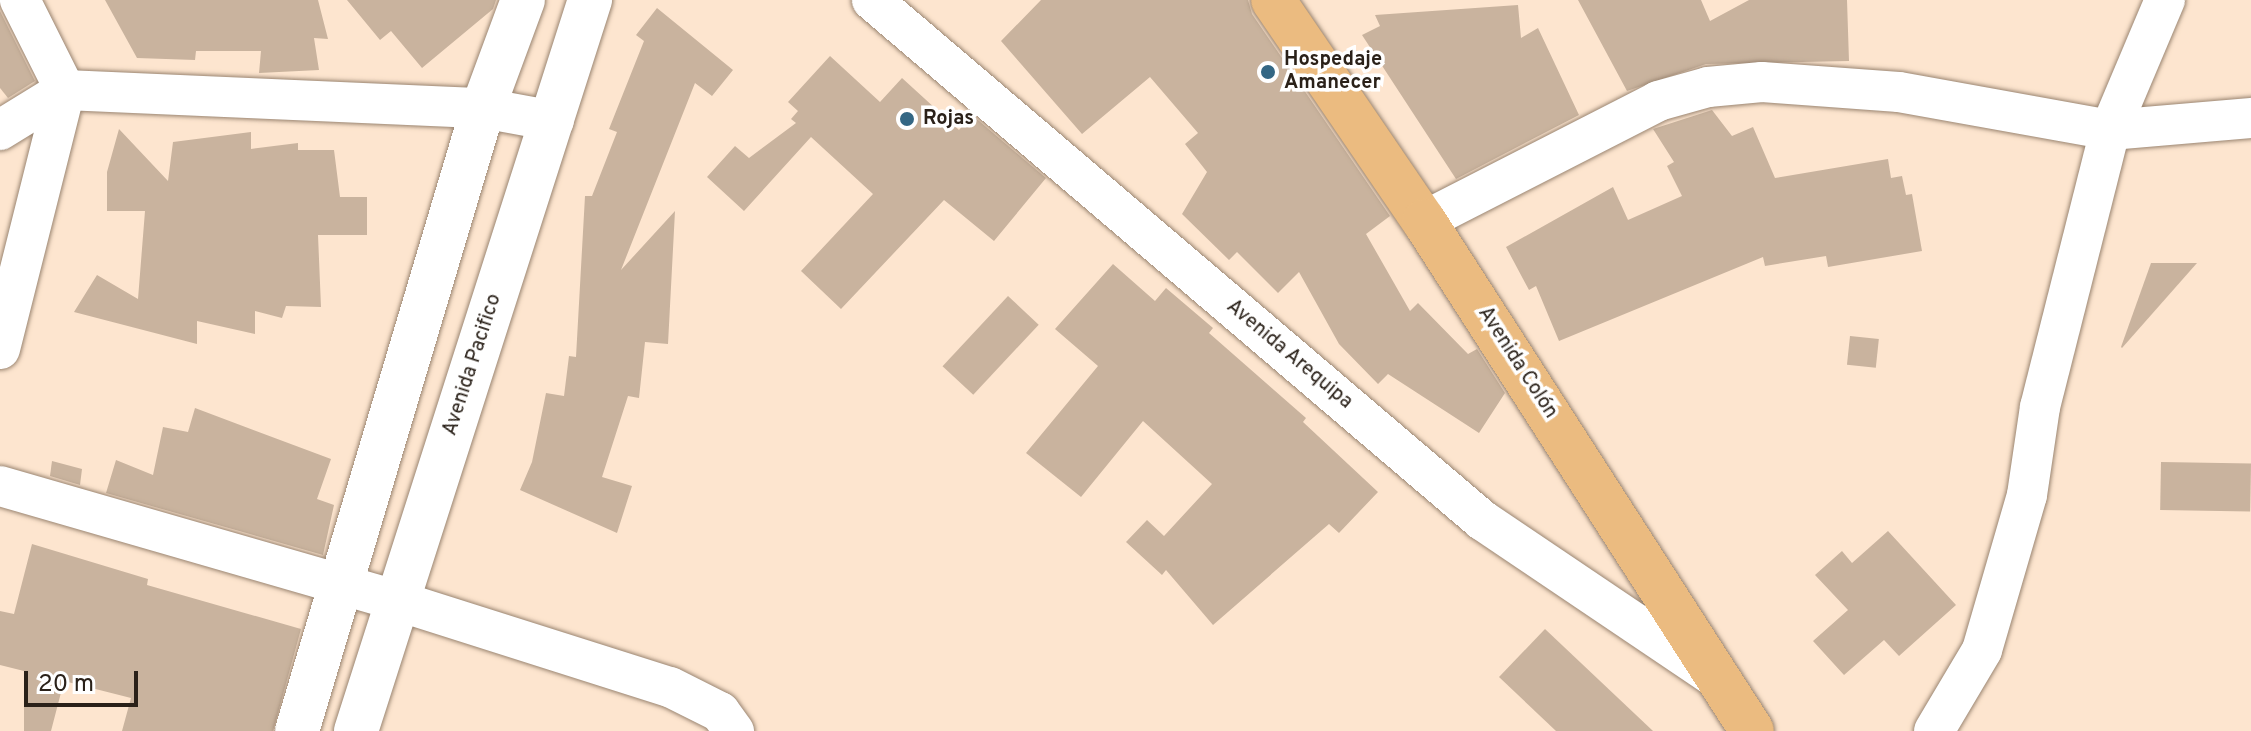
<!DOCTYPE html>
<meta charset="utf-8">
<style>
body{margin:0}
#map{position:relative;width:2251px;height:731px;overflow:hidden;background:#fde5cf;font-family:Overpass,sans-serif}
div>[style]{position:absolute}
.building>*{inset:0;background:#c9b39e;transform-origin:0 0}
.roads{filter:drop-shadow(0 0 2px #9a8571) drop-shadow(0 0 2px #9a8571)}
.minor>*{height:40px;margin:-20px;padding:0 20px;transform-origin:20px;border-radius:20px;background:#fff}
.secondary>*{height:44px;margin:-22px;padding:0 22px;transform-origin:22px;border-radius:22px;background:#fff}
.primary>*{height:44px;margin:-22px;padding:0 22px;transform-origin:22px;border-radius:22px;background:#ebbb80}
.dots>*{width:22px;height:22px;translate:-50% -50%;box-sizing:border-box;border:4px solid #fff;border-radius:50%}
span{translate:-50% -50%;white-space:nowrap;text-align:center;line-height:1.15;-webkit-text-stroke:7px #fff;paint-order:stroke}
.poi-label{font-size:20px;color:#2a2119;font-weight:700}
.left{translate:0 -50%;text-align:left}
.street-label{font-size:20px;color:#2a2119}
.scale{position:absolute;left:24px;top:671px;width:114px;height:36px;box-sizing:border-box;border:4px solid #2a2119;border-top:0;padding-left:10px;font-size:24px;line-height:28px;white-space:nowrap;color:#2a2119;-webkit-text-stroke:6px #fff;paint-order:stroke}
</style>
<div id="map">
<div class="building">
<div style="clip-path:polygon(105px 0,318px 0,328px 39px,314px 38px,319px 70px,259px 73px,261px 51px,196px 51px,195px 60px,137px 58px)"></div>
<div style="clip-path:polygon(347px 0,496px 0,493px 9px,422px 68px,391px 31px,380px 40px)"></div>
<div style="clip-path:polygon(1041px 0,1248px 0,1252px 14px,1390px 216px,1366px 234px,1410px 311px,1418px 303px,1468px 354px,1477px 349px,1505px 393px,1479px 433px,1388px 374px,1378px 384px,1339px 344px,1299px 272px,1278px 293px,1237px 252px,1229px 260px,1182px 214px,1207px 172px,1185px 144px,1198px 133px,1150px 77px,1082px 134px,1001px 41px)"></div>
<div style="clip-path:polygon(1578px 0,1701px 0,1710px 21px,1749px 0,1847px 0,1849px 61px,1706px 64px,1627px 91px)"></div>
<div style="clip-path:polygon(1518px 5px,1521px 38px,1538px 28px,1579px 115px,1456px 179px,1362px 35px,1380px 26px,1375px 15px)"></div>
<div style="clip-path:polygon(657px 8px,733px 70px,712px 96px,695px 83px,621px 270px,675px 211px,668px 344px,645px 342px,639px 398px,628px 396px,602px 477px,632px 486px,617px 533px,520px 490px,532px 462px,546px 393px,564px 396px,569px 356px,576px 357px,585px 196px,592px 196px,617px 132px,609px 129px,644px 41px,636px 35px)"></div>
<div style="clip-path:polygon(0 11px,35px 81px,8px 98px,0 88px)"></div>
<div style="clip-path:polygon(830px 56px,880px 102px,902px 78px,959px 130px,972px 115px,1046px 178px,994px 241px,944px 200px,841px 309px,801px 271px,873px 194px,811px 137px,744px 211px,707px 177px,735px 146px,749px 158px,796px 123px,791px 119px,798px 111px,788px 102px)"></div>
<div style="clip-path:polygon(1712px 110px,1732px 136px,1753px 127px,1775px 178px,1888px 159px,1891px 178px,1902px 176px,1906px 195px,1912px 194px,1922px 251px,1828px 267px,1826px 256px,1765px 266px,1763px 257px,1559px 341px,1536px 286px,1529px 290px,1506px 247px,1613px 187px,1628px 220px,1682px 196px,1667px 166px,1674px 162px,1653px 129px)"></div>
<div style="clip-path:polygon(119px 129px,168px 181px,173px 142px,251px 132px,251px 149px,298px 143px,298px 150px,334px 150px,340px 197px,367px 197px,367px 235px,318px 235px,321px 307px,286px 306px,282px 318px,255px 311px,255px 334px,197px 321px,197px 344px,74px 312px,97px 275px,138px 299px,145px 211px,107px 211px,107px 172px)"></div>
<div style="clip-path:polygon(2151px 263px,2197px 263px,2122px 348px,2121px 347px)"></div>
<div style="clip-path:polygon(1113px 264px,1155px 301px,1166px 288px,1213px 328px,1209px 333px,1306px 418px,1303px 422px,1378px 492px,1339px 533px,1329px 524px,1213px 625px,1166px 570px,1162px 575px,1126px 542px,1147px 520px,1164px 536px,1212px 484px,1143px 421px,1081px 497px,1026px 453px,1098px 366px,1055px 329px)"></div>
<div style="left:1008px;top:296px;width:42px;height:96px;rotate:43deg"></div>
<div style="left:1850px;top:336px;width:29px;height:29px;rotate:6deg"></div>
<div style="clip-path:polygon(195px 408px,331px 459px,317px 499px,334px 505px,323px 555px,106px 493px,116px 460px,153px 475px,163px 427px,188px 432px)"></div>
<div style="clip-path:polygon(52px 461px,82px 469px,80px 485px,50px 476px)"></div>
<div style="left:2161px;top:462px;width:90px;height:48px;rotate:1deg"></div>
<div style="clip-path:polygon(1888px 531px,1956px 605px,1899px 656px,1884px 640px,1844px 675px,1813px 641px,1848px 610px,1815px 575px,1842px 551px,1852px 563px)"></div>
<div style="clip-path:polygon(32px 544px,148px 579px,147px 585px,301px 629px,273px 731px,122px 731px,131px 698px,64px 681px,51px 731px,24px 731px,24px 671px,0 665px,0 611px,14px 614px)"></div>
<div style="clip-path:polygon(1545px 629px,1653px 731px,1556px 731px,1499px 677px)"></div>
</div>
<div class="roads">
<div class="minor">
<div style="left:872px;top:0;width:802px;rotate:40.45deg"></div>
<div style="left:1482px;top:520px;width:286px;rotate:34deg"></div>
<div style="left:0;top:130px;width:76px;rotate:-31.6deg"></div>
<div style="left:65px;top:90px;width:418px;rotate:2.5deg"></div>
<div style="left:483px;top:108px;width:72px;rotate:10.4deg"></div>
<div style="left:1424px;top:221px;width:263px;rotate:-27.1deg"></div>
<div style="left:1658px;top:101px;width:52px;rotate:-15.6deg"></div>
<div style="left:1708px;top:87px;width:54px;rotate:-5.3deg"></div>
<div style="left:1762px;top:82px;width:137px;rotate:4.2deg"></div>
<div style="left:1899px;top:92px;width:214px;rotate:10.2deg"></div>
<div style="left:2110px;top:130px;width:142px;rotate:-4.9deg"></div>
<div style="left:0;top:349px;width:267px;rotate:-75.9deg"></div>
<div style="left:65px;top:90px;width:101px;rotate:-116.6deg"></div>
<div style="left:0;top:486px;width:411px;rotate:16.1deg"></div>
<div style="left:395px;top:600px;width:288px;rotate:17.6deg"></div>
<div style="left:670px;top:687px;width:56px;rotate:26.6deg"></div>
<div style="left:720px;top:712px;width:24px;rotate:54deg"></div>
<div style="left:1934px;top:731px;width:94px;rotate:-59.3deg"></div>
<div style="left:1982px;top:650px;width:161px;rotate:-73.8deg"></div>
<div style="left:2027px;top:495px;width:89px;rotate:-81.6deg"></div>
<div style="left:2040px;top:407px;width:286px;rotate:-75.8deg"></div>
<div style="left:2110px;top:130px;width:141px;rotate:-67.1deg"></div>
</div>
<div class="secondary">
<div style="left:297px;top:731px;width:650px;rotate:-73.38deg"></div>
<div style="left:483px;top:108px;width:115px;rotate:-69.7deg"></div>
<div style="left:356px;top:731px;width:768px;rotate:-72.25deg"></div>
</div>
<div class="primary">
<div style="left:1273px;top:0;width:268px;rotate:55.7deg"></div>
<div style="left:1424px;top:221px;width:606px;rotate:57.25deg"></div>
</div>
</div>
<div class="dots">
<div style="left:1268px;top:72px;background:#346784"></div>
<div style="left:907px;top:119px;background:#346784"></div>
</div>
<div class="poi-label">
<span class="left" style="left:1284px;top:72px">Hospedaje<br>Amanecer</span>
<span class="left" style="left:923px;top:119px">Rojas</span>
</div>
<div class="street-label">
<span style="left:1289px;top:355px;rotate:40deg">Avenida Arequipa</span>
<span style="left:1517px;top:363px;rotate:57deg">Avenida Colón</span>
<span style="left:473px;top:365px;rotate:-72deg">Avenida Pacifico</span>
</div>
<div class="scale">20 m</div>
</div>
